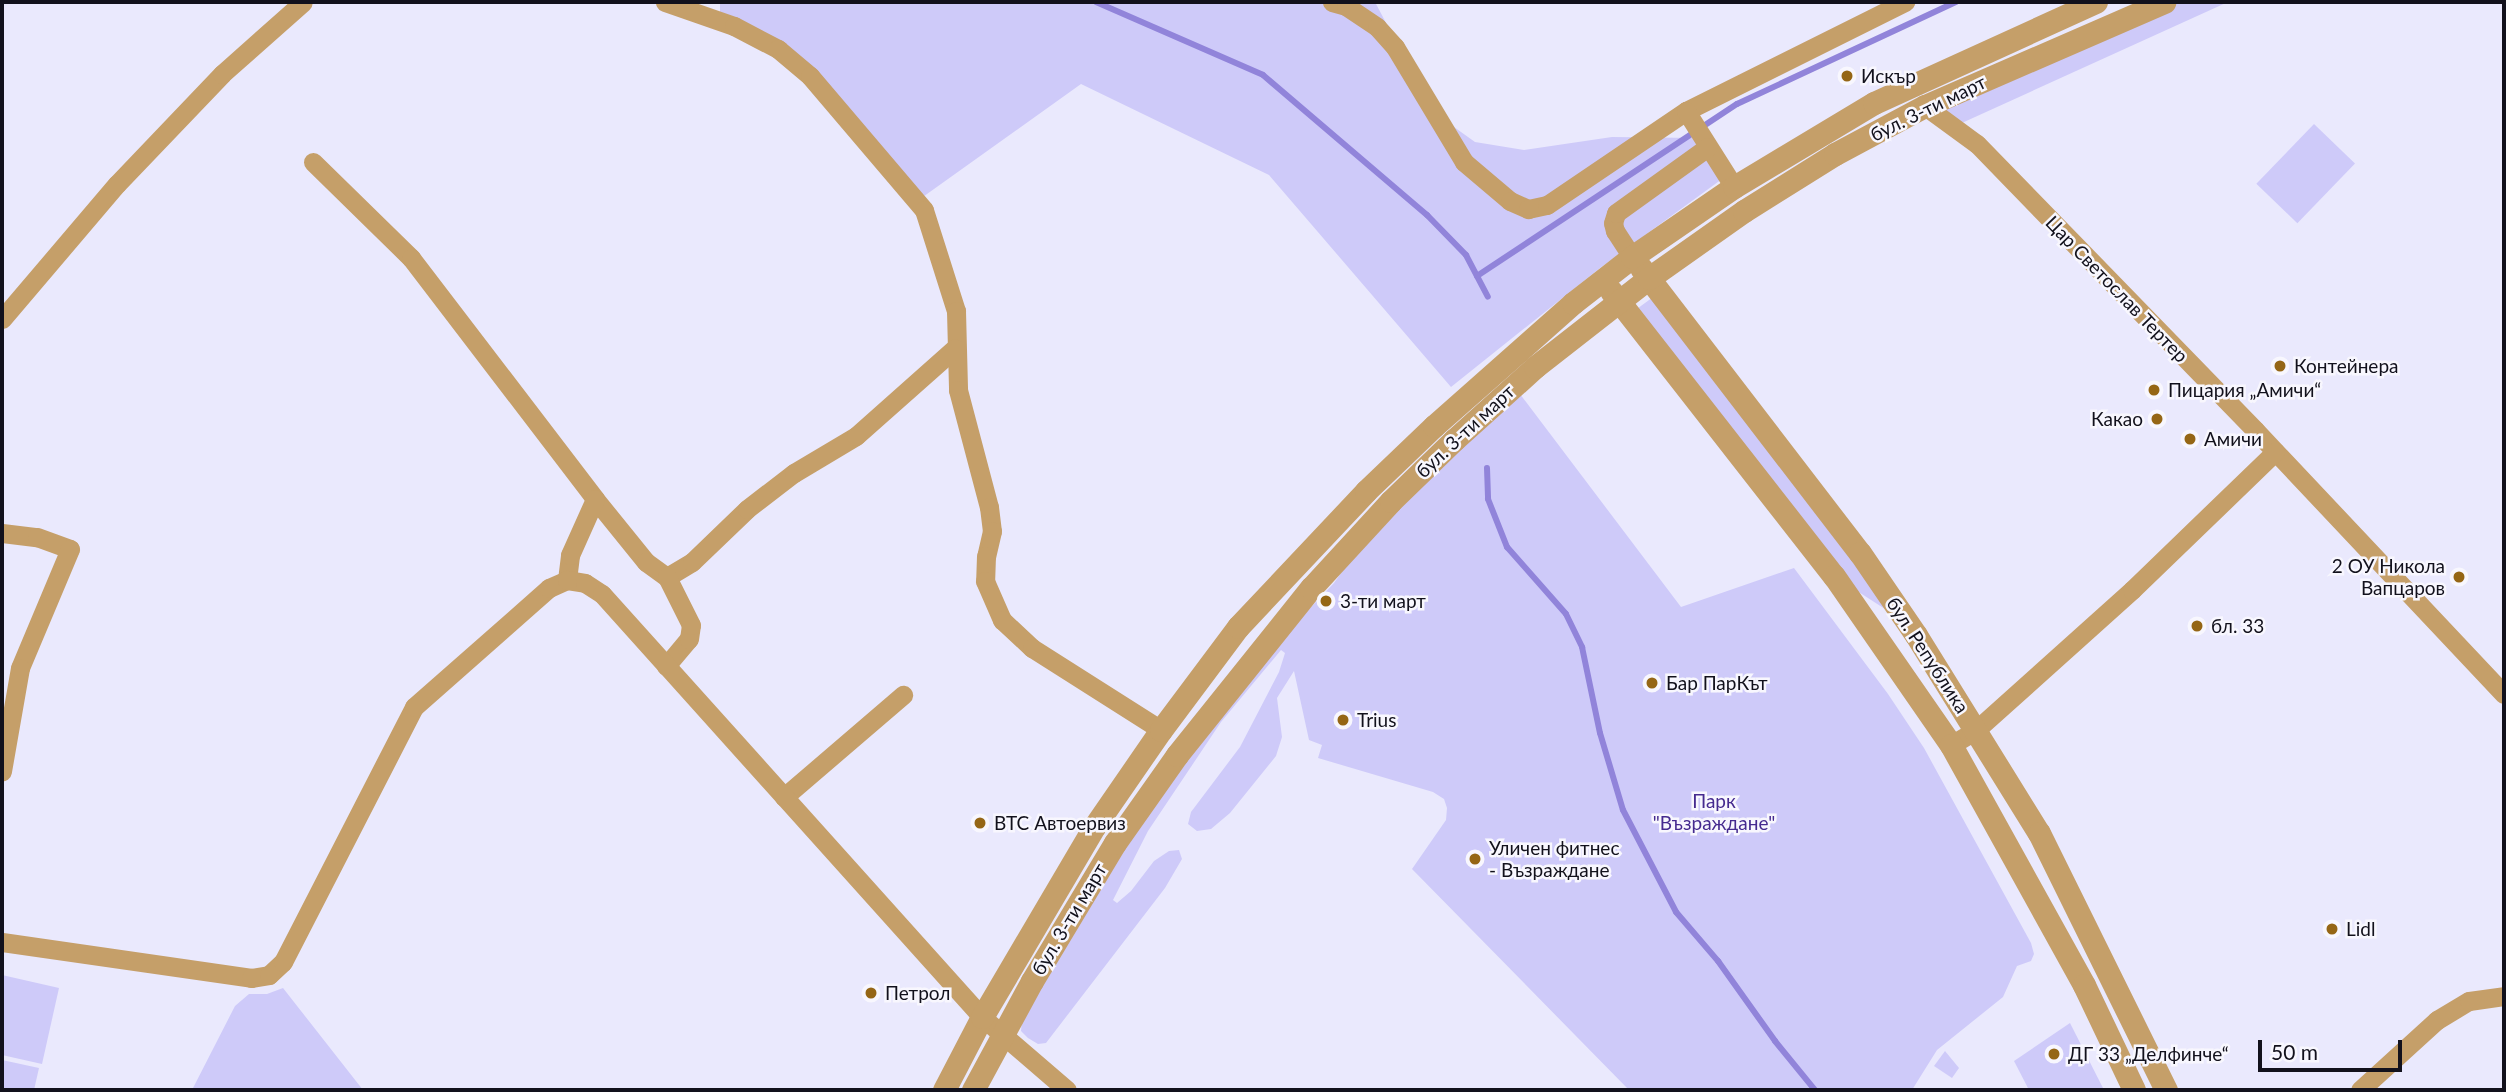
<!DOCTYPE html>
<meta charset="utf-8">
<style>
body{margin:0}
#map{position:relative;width:2506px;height:1092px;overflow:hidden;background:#eae9fd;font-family:Lato,sans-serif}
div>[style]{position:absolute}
.green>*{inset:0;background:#cecaf9;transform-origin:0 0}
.stream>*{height:6px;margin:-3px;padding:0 3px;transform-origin:3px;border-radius:3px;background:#9184da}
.minor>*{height:19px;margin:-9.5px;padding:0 9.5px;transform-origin:9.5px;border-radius:9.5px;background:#c59f69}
.tertiary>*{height:23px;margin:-11.5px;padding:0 11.5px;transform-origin:11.5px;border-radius:11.5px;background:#c59f69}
.dots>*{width:19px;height:19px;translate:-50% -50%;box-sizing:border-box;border:4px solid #f8f7fe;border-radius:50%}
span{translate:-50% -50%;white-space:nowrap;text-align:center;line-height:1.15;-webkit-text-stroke:5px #f8f7fe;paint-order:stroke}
.poi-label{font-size:19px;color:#12111c}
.left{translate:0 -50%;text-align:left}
.right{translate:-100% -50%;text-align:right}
.street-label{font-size:19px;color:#12111c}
.park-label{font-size:19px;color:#452a8f}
.frame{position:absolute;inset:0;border:4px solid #12111c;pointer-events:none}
.scale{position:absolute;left:2258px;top:1040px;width:144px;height:32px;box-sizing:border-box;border:4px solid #12111c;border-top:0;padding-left:9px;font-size:21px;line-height:24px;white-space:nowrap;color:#12111c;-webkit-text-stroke:5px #f8f7fe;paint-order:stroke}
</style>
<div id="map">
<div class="green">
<div style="clip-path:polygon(720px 2px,1375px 2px,1433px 112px,1475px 142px,1524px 150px,1612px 137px,1697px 138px,1722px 179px,1600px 268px,1451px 387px,1269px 175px,1081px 84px,920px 199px,774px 53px,720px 25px)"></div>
<div style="clip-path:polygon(2164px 2px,2228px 2px,1953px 127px,1925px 106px)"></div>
<div style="left:2314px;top:124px;width:57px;height:83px;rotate:44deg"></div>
<div style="clip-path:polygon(1660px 292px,1902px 620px,1834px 576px,1630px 314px)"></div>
<div style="clip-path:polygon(1517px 390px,1681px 607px,1794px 568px,1888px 694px,1924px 748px,2031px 943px,2034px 954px,2031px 961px,2017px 966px,2003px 997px,1937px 1050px,1912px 1090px,1629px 1090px,1412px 869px,1446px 820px,1447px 808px,1444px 799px,1433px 792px,1318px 758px,1322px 745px,1309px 740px,1294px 671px,1277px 698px,1282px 737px,1276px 756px,1230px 813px,1211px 829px,1197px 831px,1188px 824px,1191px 812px,1240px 747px,1279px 672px,1285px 653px,1281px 650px,1221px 722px,1148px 831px,1113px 900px,1117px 903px,1131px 891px,1154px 861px,1169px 851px,1179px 850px,1182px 859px,1165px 888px,1046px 1043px,1038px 1044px,1028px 1038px,1021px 1031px,1022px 1019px,1130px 836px,1268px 652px,1334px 583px,1367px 536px)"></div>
<div style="clip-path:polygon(2px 975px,59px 988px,42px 1064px,2px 1055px)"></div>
<div style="clip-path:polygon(283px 988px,363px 1090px,192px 1090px,235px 1006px,249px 994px,267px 994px)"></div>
<div style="clip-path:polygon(2070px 1023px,2104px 1090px,2029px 1090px,2014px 1061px)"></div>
<div style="clip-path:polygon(1945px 1051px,1959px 1068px,1952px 1078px,1934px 1066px)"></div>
<div style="clip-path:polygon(2px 1060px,39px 1068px,34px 1090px,2px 1090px)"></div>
</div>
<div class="stream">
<div style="left:1096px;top:2px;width:182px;rotate:23.6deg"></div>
<div style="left:1263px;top:75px;width:216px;rotate:40.5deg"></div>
<div style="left:1427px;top:215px;width:56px;rotate:45.7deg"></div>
<div style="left:1466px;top:255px;width:47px;rotate:62.4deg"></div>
<div style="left:1477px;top:276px;width:312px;rotate:-33.5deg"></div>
<div style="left:1737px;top:104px;width:242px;rotate:-25deg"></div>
<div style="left:1487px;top:468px;width:31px;rotate:88deg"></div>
<div style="left:1488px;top:499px;width:52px;rotate:68.4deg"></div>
<div style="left:1507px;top:547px;width:89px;rotate:48.6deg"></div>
<div style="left:1566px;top:614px;width:37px;rotate:64deg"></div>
<div style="left:1582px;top:647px;width:88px;rotate:78.2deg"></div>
<div style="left:1600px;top:733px;width:80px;rotate:73.4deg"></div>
<div style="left:1623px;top:810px;width:115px;rotate:62.5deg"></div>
<div style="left:1676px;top:912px;width:65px;rotate:49.4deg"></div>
<div style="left:1718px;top:961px;width:98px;rotate:54.5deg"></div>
<div style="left:1775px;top:1041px;width:63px;rotate:50.8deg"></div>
</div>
<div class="minor">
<div style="left:665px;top:2px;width:73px;rotate:19.2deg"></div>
<div style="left:734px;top:26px;width:50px;rotate:27.6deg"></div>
<div style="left:778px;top:49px;width:42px;rotate:40.2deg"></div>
<div style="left:810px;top:76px;width:176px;rotate:49.6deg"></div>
<div style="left:924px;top:210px;width:106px;rotate:72.4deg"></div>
<div style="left:956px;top:311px;width:79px;rotate:88.5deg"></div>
<div style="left:958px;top:390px;width:121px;rotate:75.2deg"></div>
<div style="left:989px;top:507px;width:24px;rotate:83deg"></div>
<div style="left:992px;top:531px;width:26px;rotate:103deg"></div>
<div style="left:986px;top:556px;width:25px;rotate:92deg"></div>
<div style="left:985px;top:581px;width:43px;rotate:66.4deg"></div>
<div style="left:1002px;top:620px;width:41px;rotate:43deg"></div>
<div style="left:1032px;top:648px;width:153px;rotate:32.4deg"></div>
<div style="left:1332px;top:2px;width:15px;rotate:16deg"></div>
<div style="left:1346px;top:6px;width:37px;rotate:34deg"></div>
<div style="left:1377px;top:27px;width:27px;rotate:48deg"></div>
<div style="left:1395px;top:47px;width:134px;rotate:59deg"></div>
<div style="left:1464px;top:162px;width:60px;rotate:40.3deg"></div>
<div style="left:1510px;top:201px;width:20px;rotate:24deg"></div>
<div style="left:1528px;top:209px;width:19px;rotate:-12deg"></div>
<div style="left:1547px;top:205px;width:168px;rotate:-34.1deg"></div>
<div style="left:1686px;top:111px;width:245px;rotate:-26.5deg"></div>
<div style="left:1925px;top:106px;width:64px;rotate:36.2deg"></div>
<div style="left:1977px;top:144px;width:399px;rotate:45.8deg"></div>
<div style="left:2255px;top:430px;width:363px;rotate:46.7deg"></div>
<div style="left:1686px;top:111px;width:90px;rotate:57.7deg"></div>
<div style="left:313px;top:162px;width:137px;rotate:44.4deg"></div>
<div style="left:411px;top:258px;width:303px;rotate:52.6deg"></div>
<div style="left:595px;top:499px;width:81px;rotate:51deg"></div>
<div style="left:646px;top:562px;width:26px;rotate:36deg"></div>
<div style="left:667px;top:577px;width:29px;rotate:-31deg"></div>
<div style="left:692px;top:562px;width:76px;rotate:-43.9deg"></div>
<div style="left:747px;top:509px;width:59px;rotate:-37.5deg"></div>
<div style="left:794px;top:473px;width:72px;rotate:-30.8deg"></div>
<div style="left:856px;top:436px;width:132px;rotate:-41.6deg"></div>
<div style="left:1632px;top:257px;width:31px;rotate:-123deg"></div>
<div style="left:1615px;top:231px;width:8px;rotate:-104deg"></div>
<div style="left:1613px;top:223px;width:10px;rotate:-73deg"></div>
<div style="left:1616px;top:213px;width:113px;rotate:-35.7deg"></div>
<div style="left:2px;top:319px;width:177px;rotate:-49.6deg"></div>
<div style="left:117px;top:184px;width:152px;rotate:-46.3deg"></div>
<div style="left:222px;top:74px;width:108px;rotate:-41.6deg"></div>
<div style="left:2px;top:533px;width:35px;rotate:7deg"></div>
<div style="left:37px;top:537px;width:35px;rotate:20deg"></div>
<div style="left:70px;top:549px;width:129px;rotate:112.8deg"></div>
<div style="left:20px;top:668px;width:105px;rotate:99.9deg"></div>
<div style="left:567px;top:580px;width:25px;rotate:-83deg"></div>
<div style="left:570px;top:555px;width:61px;rotate:-65.9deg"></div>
<div style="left:666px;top:666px;width:35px;rotate:-50deg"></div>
<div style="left:689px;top:639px;width:14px;rotate:-82deg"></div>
<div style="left:691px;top:625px;width:54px;rotate:-116.6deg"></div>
<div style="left:1951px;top:745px;width:29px;rotate:-31deg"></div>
<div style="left:1976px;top:730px;width:210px;rotate:-41.9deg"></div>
<div style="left:2132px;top:590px;width:199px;rotate:-44deg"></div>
<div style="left:784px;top:797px;width:157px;rotate:-40.6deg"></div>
<div style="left:2px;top:942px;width:252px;rotate:8.2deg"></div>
<div style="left:251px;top:978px;width:18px;rotate:-9deg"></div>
<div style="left:269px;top:975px;width:19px;rotate:-43deg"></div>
<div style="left:283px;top:962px;width:287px;rotate:-62.8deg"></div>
<div style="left:414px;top:707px;width:180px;rotate:-41.4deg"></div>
<div style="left:549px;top:588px;width:20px;rotate:-24deg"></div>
<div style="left:567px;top:580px;width:18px;rotate:9deg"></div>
<div style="left:585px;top:583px;width:20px;rotate:33deg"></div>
<div style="left:602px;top:594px;width:569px;rotate:48.07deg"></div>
<div style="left:982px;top:1017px;width:112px;rotate:40.7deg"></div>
<div style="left:2360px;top:1090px;width:104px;rotate:-42.3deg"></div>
<div style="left:2437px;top:1020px;width:37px;rotate:-31deg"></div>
<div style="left:2469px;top:1001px;width:35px;rotate:-8deg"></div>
</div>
<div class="tertiary">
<div style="left:1641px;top:268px;width:359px;rotate:52.5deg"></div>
<div style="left:1860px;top:553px;width:99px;rotate:55.7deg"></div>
<div style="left:1916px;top:635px;width:233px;rotate:58.2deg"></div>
<div style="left:2039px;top:833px;width:287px;rotate:63.7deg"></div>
<div style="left:1611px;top:291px;width:362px;rotate:52deg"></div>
<div style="left:1834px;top:576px;width:206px;rotate:55.3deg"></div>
<div style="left:1951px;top:745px;width:274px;rotate:61deg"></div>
<div style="left:2084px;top:985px;width:116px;rotate:64.5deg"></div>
<div style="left:944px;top:1090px;width:82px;rotate:-62.5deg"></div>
<div style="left:982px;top:1017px;width:221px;rotate:-59.5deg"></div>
<div style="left:1094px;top:827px;width:118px;rotate:-55.4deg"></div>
<div style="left:1161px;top:730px;width:129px;rotate:-53.2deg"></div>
<div style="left:1238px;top:627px;width:187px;rotate:-46.7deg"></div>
<div style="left:1366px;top:491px;width:94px;rotate:-43.7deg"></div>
<div style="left:1434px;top:426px;width:186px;rotate:-41.5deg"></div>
<div style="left:1573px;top:303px;width:75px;rotate:-37.9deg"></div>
<div style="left:1632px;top:257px;width:124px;rotate:-34.5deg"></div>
<div style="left:1734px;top:187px;width:163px;rotate:-31deg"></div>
<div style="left:1874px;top:103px;width:244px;rotate:-24.5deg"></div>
<div style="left:973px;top:1090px;width:124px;rotate:-61.6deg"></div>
<div style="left:1032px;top:981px;width:161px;rotate:-59deg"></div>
<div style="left:1115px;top:843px;width:108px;rotate:-54.8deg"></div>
<div style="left:1177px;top:755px;width:214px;rotate:-51.3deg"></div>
<div style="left:1311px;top:588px;width:118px;rotate:-47.4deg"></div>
<div style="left:1391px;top:501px;width:88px;rotate:-44.1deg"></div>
<div style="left:1454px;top:440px;width:109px;rotate:-42deg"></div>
<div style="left:1535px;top:367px;width:145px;rotate:-38deg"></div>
<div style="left:1649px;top:278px;width:116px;rotate:-35.2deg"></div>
<div style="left:1744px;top:211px;width:107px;rotate:-32.1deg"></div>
<div style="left:1835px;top:154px;width:102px;rotate:-28.1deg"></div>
<div style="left:1925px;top:106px;width:261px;rotate:-23.5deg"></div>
</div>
<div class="dots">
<div style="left:1847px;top:76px;background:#956615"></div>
<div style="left:2280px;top:366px;background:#956615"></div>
<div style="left:2154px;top:390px;background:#956615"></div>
<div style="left:2157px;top:419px;background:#956615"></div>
<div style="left:2190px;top:439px;background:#956615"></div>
<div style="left:2459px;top:577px;background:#956615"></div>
<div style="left:1326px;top:601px;background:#956615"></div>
<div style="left:2197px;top:626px;background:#956615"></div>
<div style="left:1652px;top:683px;background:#956615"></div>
<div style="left:1343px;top:720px;background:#956615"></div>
<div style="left:980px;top:823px;background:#956615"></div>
<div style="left:1475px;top:859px;background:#956615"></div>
<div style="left:2332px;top:929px;background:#956615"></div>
<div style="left:871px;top:993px;background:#956615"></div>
<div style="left:2054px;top:1054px;background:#956615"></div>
</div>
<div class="poi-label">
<span class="left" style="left:1861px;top:76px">Искър</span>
<span class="left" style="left:2294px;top:366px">Контейнера</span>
<span class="left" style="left:2168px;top:390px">Пицария „Амичи“</span>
<span class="right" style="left:2143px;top:419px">Какао</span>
<span class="left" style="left:2204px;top:439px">Амичи</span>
<span class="right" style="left:2445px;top:577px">2 ОУ Никола<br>Вапцаров</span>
<span class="left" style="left:1340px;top:601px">3-ти март</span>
<span class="left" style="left:2211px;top:626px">бл. 33</span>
<span class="left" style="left:1666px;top:683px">Бар ПарКът</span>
<span class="left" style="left:1357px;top:720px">Trius</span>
<span class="left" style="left:994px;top:823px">ВТС Автоервиз</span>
<span class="left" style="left:1489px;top:859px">Уличен фитнес<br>- Възраждане</span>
<span class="left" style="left:2346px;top:929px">Lidl</span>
<span class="left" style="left:885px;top:993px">Петрол</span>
<span class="left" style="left:2068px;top:1054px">ДГ 33 „Делфинче“</span>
</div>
<div class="street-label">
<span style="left:1928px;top:108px;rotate:-26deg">бул. 3-ти март</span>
<span style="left:2117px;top:289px;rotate:46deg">Цар Светослав Тертер</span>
<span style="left:1465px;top:431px;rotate:-43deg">бул. 3-ти март</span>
<span style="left:1928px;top:655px;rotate:57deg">бул. Република</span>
<span style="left:1069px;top:919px;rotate:-59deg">бул. 3-ти март</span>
</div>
<div class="park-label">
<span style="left:1714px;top:812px">Парк<br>"Възраждане"</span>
</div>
<div class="frame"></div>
<div class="scale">50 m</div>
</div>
